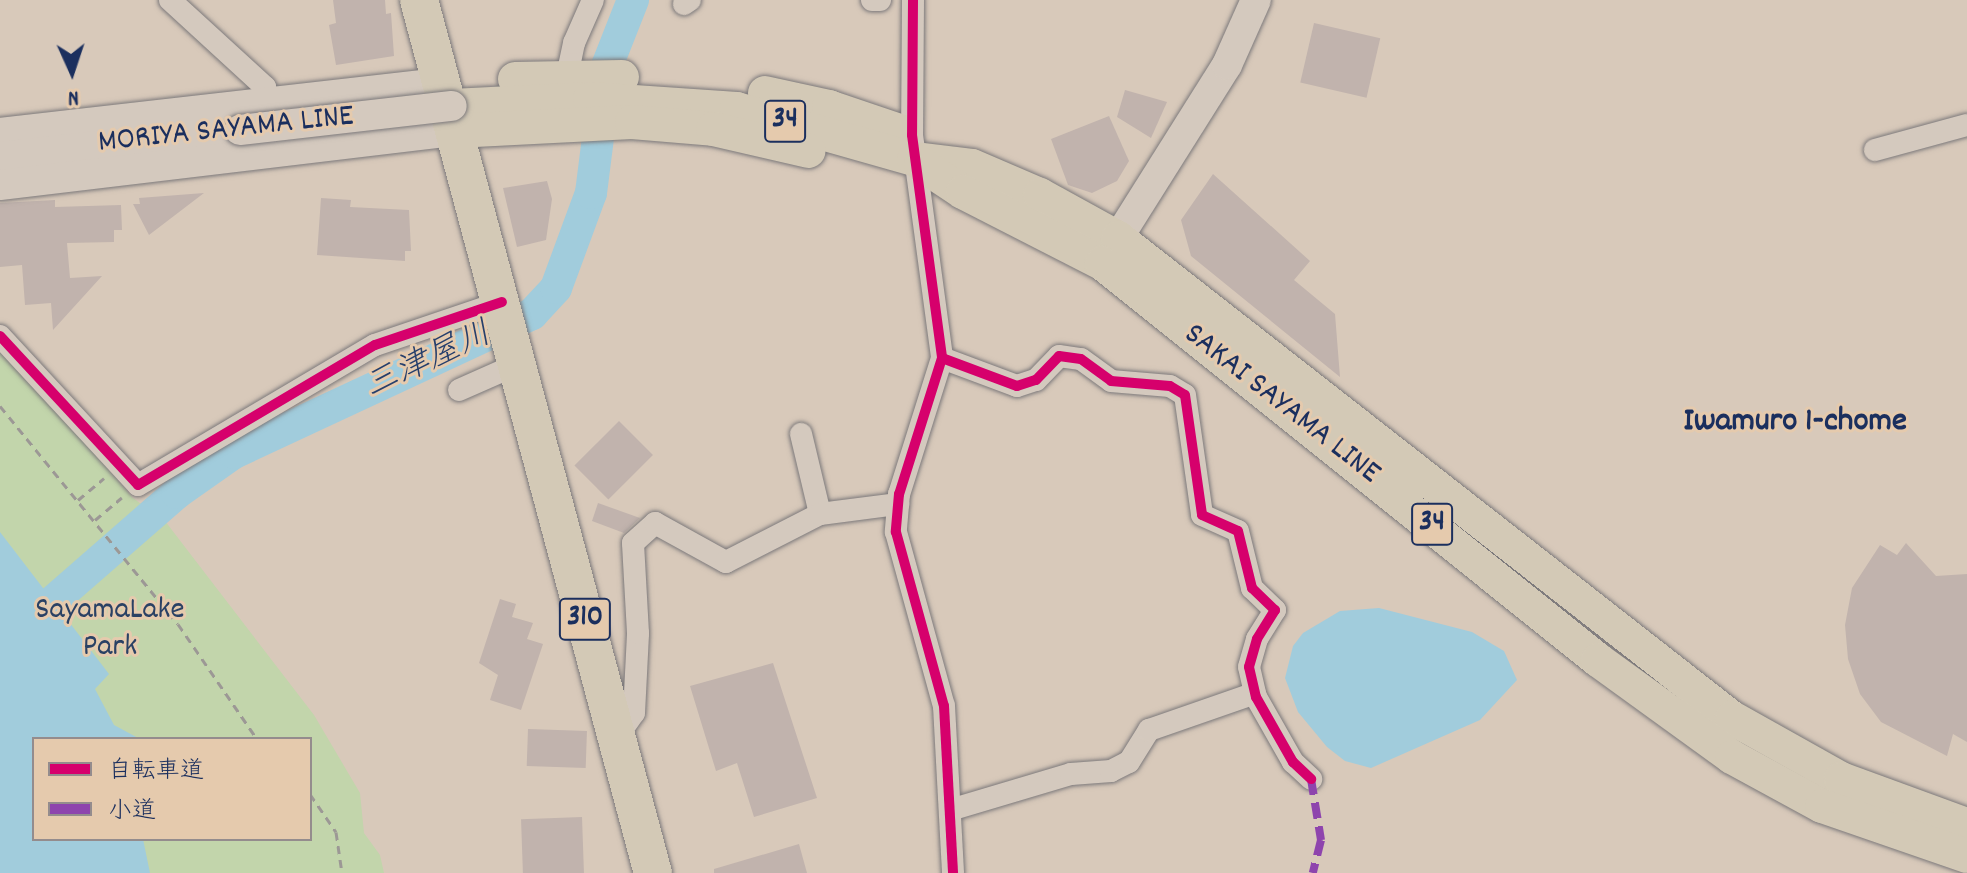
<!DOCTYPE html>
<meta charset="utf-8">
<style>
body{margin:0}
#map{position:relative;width:1967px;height:873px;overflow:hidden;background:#d8c9ba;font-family:Dekko,"Klee One",sans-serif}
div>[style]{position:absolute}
.green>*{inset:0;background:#c2d5ab}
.water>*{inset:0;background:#a1ccdc}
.river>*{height:32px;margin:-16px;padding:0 16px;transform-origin:16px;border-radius:16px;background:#a1ccdc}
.building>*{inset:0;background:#c1b3ad;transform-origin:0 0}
.path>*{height:3px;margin-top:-1.5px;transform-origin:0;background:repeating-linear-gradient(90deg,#9c9895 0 8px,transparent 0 14px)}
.roads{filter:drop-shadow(0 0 2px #7c797b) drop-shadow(0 0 2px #7c797b)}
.street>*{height:22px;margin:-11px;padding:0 11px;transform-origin:11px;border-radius:11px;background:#d4c9be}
.secondary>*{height:30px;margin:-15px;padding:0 15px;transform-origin:15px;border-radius:15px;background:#d4c9be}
.primary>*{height:34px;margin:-17px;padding:0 17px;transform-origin:17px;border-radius:17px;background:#d3c9b6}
.highway>*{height:38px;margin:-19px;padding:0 19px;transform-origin:19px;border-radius:19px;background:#d3c9b6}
.bridges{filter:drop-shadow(0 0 2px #7c797b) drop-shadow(0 0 2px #7c797b)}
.secondary-bridge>*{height:30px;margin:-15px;padding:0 15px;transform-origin:15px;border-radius:15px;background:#d4c9be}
.quiet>*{height:8px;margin-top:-4px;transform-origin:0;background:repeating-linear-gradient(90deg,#8e44ad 0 16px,transparent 0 24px)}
.cycleway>*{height:10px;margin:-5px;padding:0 5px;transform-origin:5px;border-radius:5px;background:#d6006c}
span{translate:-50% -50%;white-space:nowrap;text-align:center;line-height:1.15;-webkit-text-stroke:6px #e5caad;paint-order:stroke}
.shield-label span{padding:2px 6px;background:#e5caad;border:2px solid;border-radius:6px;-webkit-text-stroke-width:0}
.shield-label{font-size:30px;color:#1b2f5e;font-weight:700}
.street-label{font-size:32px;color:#1b2f5e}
.park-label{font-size:32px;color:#2a4164}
.water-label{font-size:34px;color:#263f6c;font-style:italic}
.neighbourhood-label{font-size:34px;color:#1b2f5e;font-weight:700}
.legend{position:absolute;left:32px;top:737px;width:280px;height:104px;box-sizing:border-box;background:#e5caad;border:2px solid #948c8d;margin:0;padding:10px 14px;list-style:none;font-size:24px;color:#1b2f5e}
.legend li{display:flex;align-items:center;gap:16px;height:40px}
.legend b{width:40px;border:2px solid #948c8d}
.north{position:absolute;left:32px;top:32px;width:80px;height:80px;-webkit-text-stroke:6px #e5caad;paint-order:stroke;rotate:177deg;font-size:22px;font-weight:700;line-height:32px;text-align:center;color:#1b2f5e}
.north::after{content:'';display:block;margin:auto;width:28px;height:36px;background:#1b2f5e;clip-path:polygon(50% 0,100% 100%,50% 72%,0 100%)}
</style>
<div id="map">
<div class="green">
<div style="clip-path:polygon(evenodd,0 353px,8px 353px,133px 498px,165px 521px,314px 715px,360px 793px,364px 833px,380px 855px,384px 873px,0 873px,0 353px,34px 739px,310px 739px,310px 839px,34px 839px,34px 739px)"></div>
</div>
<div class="water">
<div style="clip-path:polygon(0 532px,109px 674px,95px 689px,114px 725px,140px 739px,34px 739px,34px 839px,143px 839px,150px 873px,0 873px)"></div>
<div style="clip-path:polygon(1379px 608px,1472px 632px,1504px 651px,1517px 680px,1480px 720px,1371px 768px,1345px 761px,1327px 747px,1298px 712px,1285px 678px,1293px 646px,1303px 633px,1340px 611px)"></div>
</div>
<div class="river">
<div style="left:52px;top:602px;width:166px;rotate:-41.1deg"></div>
<div style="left:177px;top:493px;width:70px;rotate:-35.1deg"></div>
<div style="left:234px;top:453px;width:329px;rotate:-25deg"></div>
<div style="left:532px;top:314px;width:35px;rotate:-47deg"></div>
<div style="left:556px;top:288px;width:101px;rotate:-69.8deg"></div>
<div style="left:591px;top:193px;width:128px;rotate:-82.8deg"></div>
<div style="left:607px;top:66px;width:71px;rotate:-68.5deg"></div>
</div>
<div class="building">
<div style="clip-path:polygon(333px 0,385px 0,386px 14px,391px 13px,394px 56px,336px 65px,329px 25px,336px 23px)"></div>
<div style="left:1314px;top:23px;width:68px;height:61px;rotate:13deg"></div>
<div style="clip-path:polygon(1125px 90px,1167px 102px,1151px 138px,1117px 117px)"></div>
<div style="clip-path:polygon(1109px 116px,1129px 161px,1117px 181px,1092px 193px,1068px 185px,1051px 139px)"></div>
<div style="clip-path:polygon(1213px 174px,1310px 261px,1294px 280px,1335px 314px,1340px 377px,1191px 256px,1181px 220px)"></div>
<div style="clip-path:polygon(547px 181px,552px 199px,546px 240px,517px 247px,503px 188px)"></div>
<div style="clip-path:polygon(204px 193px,149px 235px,133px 204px,140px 204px,139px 198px)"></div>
<div style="clip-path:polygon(321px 198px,351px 200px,350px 207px,409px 210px,411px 251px,405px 251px,405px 261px,317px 255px)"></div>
<div style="clip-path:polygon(55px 200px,55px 207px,121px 205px,122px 230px,114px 230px,114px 242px,67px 243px,70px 278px,102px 276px,53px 330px,51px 303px,25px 305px,22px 265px,0 267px,0 203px)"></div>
<div style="left:619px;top:421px;width:48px;height:63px;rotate:45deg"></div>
<div style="clip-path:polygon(598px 503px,640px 518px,624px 533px,592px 521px)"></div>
<div style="clip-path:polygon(1906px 543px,1936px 576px,1967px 574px,1967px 742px,1953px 734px,1947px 756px,1881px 722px,1860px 694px,1848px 659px,1845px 625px,1852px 588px,1880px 545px,1897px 555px)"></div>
<div style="clip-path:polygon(500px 599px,516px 604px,512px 617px,533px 623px,527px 639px,543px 644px,521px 710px,490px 700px,498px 675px,479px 663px)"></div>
<div style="clip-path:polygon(773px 663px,817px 798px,754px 817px,737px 763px,716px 771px,690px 686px)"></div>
<div style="left:528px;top:729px;width:59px;height:37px;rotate:2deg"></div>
<div style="left:582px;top:817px;width:56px;height:61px;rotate:88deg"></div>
<div style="clip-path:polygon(799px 844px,807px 873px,714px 873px,714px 869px)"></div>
</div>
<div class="path">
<div style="left:0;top:406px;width:281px;rotate:50.8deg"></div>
<div style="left:178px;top:624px;width:140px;rotate:55.5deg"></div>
<div style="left:78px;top:500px;width:34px;rotate:-40deg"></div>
<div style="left:95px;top:520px;width:35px;rotate:-40deg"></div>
<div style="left:310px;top:794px;width:46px;rotate:55.6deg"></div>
<div style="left:336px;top:832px;width:41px;rotate:81.7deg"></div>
</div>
<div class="roads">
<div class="street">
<div style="left:170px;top:0;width:129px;rotate:42.5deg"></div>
<div style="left:265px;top:87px;width:17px;rotate:80deg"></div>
<div style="left:872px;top:0;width:8px"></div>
<div style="left:913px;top:0;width:135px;rotate:90.4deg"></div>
<div style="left:912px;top:135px;width:225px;rotate:82.3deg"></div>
<div style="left:942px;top:358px;width:143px;rotate:107.5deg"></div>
<div style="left:899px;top:494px;width:38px;rotate:95deg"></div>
<div style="left:896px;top:532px;width:180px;rotate:74.6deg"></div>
<div style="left:944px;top:706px;width:167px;rotate:86.9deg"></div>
<div style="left:684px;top:4px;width:7px;rotate:-34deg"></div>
<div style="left:567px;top:76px;width:34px;rotate:-78deg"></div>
<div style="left:574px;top:43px;width:47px;rotate:-66.2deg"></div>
<div style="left:1875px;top:150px;width:95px;rotate:-15.2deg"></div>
<div style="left:0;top:336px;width:203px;rotate:47.2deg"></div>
<div style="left:138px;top:485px;width:275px;rotate:-30.6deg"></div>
<div style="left:375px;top:345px;width:134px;rotate:-18.7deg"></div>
<div style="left:942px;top:358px;width:80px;rotate:20.5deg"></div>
<div style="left:1017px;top:386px;width:20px;rotate:-18deg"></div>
<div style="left:1036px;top:380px;width:33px;rotate:-46deg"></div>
<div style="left:1059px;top:356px;width:22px;rotate:8deg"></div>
<div style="left:1081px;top:359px;width:37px;rotate:36deg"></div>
<div style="left:1111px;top:381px;width:59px;rotate:4.8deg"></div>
<div style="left:1170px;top:386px;width:17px;rotate:31deg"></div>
<div style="left:1185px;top:395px;width:121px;rotate:81.9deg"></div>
<div style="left:1202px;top:515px;width:39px;rotate:24deg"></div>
<div style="left:1238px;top:531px;width:59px;rotate:76.2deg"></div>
<div style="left:1252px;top:588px;width:32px;rotate:44deg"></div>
<div style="left:1275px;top:610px;width:34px;rotate:122deg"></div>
<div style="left:1257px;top:639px;width:29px;rotate:106deg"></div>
<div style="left:1249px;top:667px;width:31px;rotate:77deg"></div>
<div style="left:1256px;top:697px;width:75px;rotate:60.4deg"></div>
<div style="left:1293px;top:762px;width:25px;rotate:43deg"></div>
<div style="left:459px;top:390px;width:64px;rotate:-23.8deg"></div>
<div style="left:801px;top:434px;width:82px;rotate:76.6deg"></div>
<div style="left:617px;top:737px;width:29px;rotate:-55deg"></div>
<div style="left:634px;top:713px;width:80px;rotate:-87.1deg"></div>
<div style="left:638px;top:633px;width:90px;rotate:-93.2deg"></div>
<div style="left:633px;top:543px;width:30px;rotate:-42deg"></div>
<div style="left:655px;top:523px;width:81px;rotate:28.8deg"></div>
<div style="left:726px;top:562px;width:106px;rotate:-27.1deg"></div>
<div style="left:820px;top:514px;width:79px;rotate:-7.3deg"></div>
<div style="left:950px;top:810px;width:126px;rotate:-16.6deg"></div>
<div style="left:1071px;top:774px;width:40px;rotate:-4.3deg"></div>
<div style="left:1111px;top:771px;width:20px;rotate:-27deg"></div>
<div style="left:1129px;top:762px;width:38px;rotate:-58deg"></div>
<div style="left:1149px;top:730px;width:112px;rotate:-19.2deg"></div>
</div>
<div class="secondary">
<div style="left:0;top:133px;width:445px;rotate:-6.5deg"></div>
<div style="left:0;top:157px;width:242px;rotate:-6.4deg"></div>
<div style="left:0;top:185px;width:458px;rotate:-6.8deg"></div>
<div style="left:1106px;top:257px;width:227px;rotate:-57.8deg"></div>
<div style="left:1227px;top:65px;width:71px;rotate:-66deg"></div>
</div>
<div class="primary">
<div style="left:515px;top:79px;width:107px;rotate:-1.1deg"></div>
<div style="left:765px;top:93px;width:66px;rotate:12.3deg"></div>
<div style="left:829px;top:107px;width:78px;rotate:18.7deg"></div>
<div style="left:452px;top:106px;width:138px;rotate:-2.9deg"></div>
<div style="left:590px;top:99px;width:147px;rotate:3.9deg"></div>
<div style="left:737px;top:109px;width:184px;rotate:15.8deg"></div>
<div style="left:914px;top:159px;width:58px;rotate:6.9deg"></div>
<div style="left:972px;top:166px;width:74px;rotate:23.1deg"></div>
<div style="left:1040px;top:195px;width:89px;rotate:28.9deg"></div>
<div style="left:1118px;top:238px;width:779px;rotate:38.02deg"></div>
<div style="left:1732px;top:718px;width:125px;rotate:29.2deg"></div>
<div style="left:1841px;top:779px;width:134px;rotate:20.1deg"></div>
<div style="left:455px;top:131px;width:177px;rotate:-2.9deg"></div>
<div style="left:632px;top:122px;width:81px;rotate:4.9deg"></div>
<div style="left:713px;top:129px;width:98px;rotate:12.9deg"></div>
<div style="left:921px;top:164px;width:50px;rotate:33.7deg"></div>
<div style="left:963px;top:192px;width:156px;rotate:27.1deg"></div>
<div style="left:1102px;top:263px;width:635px;rotate:38.67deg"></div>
<div style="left:1598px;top:660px;width:165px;rotate:35.9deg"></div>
<div style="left:1732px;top:757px;width:102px;rotate:28.6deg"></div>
<div style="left:1822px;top:806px;width:153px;rotate:19deg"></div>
</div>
<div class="highway">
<div style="left:419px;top:0;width:904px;rotate:75deg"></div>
</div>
</div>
<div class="bridges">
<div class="secondary-bridge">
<div style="left:240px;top:130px;width:213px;rotate:-6.5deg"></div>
</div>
</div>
<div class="quiet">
<div style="left:1311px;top:779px;width:62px;rotate:80.7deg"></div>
<div style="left:1321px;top:840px;width:34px;rotate:104deg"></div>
</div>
<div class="cycleway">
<div style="left:913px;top:0;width:135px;rotate:90.4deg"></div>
<div style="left:912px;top:135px;width:225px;rotate:82.3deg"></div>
<div style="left:942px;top:358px;width:143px;rotate:107.5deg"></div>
<div style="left:899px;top:494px;width:38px;rotate:95deg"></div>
<div style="left:896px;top:532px;width:180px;rotate:74.6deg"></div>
<div style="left:944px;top:706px;width:167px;rotate:86.9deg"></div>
<div style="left:0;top:336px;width:203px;rotate:47.2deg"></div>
<div style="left:138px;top:485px;width:275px;rotate:-30.6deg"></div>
<div style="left:375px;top:345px;width:134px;rotate:-18.7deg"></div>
<div style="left:942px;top:358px;width:80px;rotate:20.5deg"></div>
<div style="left:1017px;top:386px;width:20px;rotate:-18deg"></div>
<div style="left:1036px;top:380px;width:33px;rotate:-46deg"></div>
<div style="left:1059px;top:356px;width:22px;rotate:8deg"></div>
<div style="left:1081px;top:359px;width:37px;rotate:36deg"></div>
<div style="left:1111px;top:381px;width:59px;rotate:4.8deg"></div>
<div style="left:1170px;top:386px;width:17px;rotate:31deg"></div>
<div style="left:1185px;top:395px;width:121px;rotate:81.9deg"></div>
<div style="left:1202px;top:515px;width:39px;rotate:24deg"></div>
<div style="left:1238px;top:531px;width:59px;rotate:76.2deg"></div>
<div style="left:1252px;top:588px;width:32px;rotate:44deg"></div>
<div style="left:1275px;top:610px;width:34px;rotate:122deg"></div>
<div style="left:1257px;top:639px;width:29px;rotate:106deg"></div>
<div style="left:1249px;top:667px;width:31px;rotate:77deg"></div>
<div style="left:1256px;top:697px;width:75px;rotate:60.4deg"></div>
<div style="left:1293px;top:762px;width:25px;rotate:43deg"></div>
</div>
<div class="shield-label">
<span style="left:785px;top:121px">34</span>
<span style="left:1432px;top:524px">34</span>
<span style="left:585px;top:619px">310</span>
</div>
<div class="street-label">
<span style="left:226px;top:131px;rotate:-6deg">MORIYA SAYAMA LINE</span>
<span style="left:1281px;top:405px;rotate:38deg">SAKAI SAYAMA LINE</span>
</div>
<div class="park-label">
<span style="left:110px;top:630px">SayamaLake<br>Park</span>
</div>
<div class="water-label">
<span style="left:429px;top:362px;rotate:-25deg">三津屋川</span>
</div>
<div class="neighbourhood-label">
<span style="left:1795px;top:423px">Iwamuro 1-chome</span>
</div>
<ul class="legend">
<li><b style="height:10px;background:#d6006c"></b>自転車道</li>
<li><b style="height:10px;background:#8e44ad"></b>小道</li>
</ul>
<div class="north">N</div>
</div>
